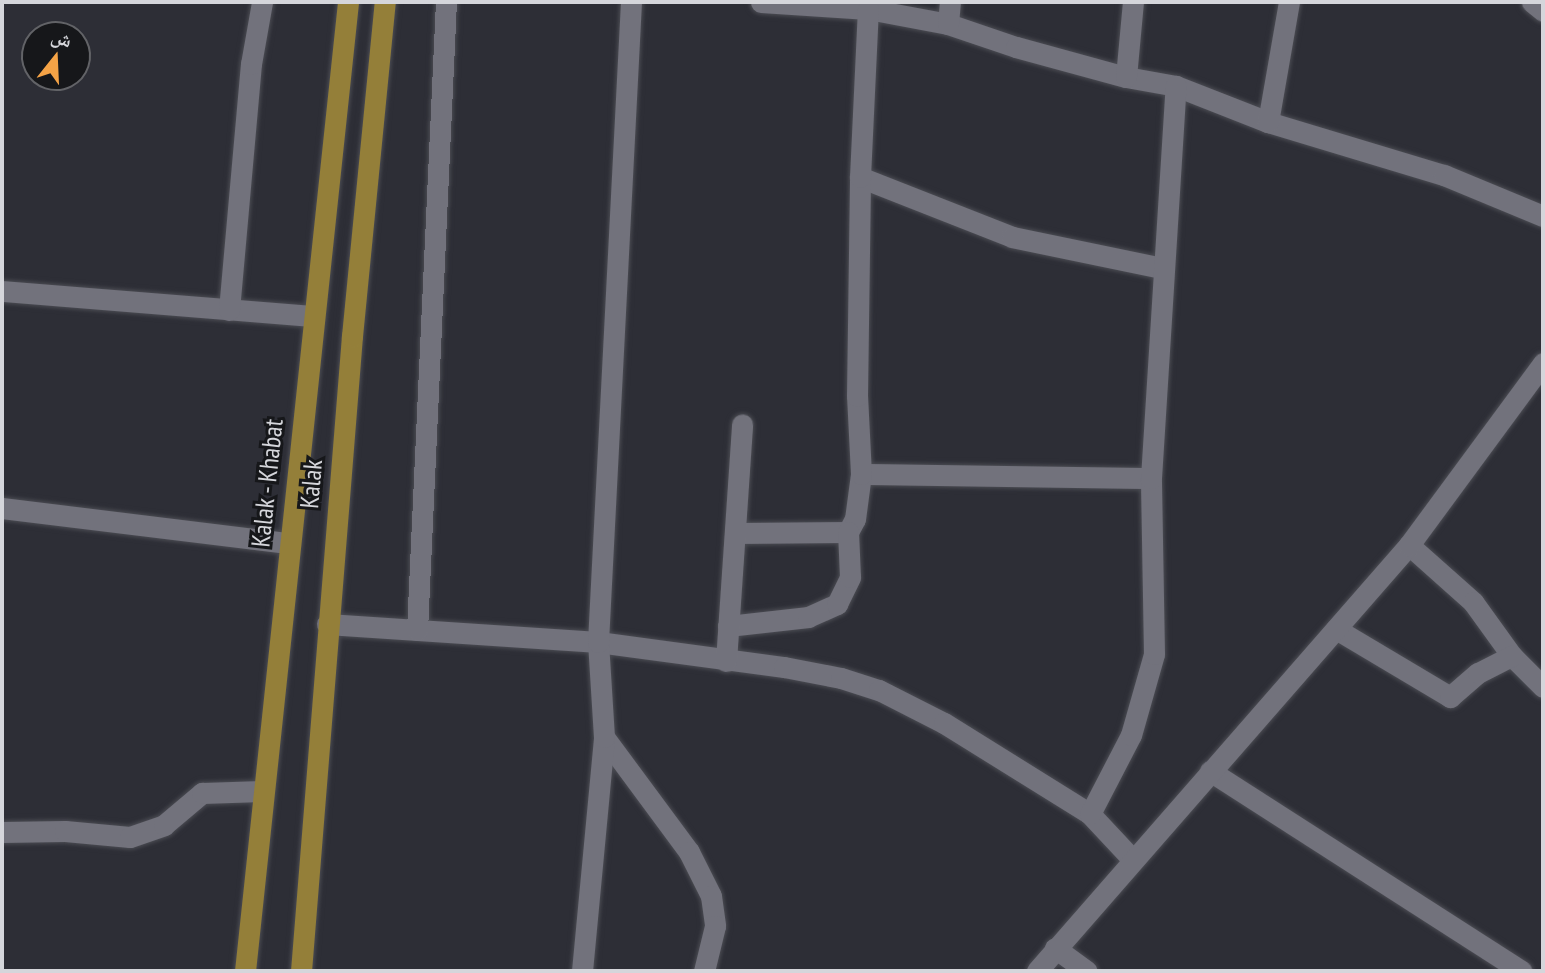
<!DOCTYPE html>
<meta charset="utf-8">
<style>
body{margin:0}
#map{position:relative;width:1545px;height:973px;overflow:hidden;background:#2d2e36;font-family:"PT Sans Narrow","Noto Naskh Arabic",sans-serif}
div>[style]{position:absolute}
.roads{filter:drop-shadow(0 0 2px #4b4c53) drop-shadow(0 0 2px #4b4c53)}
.minor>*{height:21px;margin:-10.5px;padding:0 10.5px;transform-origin:10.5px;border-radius:10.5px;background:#72727c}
.major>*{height:21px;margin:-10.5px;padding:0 10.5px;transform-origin:10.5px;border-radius:10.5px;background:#947f39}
span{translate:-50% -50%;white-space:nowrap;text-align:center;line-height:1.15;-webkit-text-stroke:6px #16171a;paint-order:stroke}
.street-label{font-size:26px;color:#d5d6db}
.frame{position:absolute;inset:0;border:4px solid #d5d6db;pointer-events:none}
.north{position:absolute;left:21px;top:21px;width:70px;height:70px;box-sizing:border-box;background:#16171a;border:2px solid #626367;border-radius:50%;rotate:18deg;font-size:19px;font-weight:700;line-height:28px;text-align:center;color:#d5d6db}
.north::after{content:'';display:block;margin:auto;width:24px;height:32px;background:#f5a346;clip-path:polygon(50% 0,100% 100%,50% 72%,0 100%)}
</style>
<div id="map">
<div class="roads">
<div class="minor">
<div style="left:761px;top:2px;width:107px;rotate:3.7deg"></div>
<div style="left:868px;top:9px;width:81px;rotate:10.6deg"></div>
<div style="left:948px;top:24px;width:72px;rotate:18.7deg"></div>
<div style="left:1016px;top:47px;width:114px;rotate:15.3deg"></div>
<div style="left:1126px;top:77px;width:51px;rotate:10.2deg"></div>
<div style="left:1176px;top:86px;width:99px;rotate:21.4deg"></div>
<div style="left:1268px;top:122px;width:184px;rotate:16.8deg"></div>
<div style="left:1444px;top:175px;width:107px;rotate:22.5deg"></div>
<div style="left:1532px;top:2px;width:14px;rotate:39deg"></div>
<div style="left:948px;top:24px;width:22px;rotate:-85deg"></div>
<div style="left:1126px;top:77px;width:75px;rotate:-84.7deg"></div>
<div style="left:1268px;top:122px;width:122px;rotate:-80.1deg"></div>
<div style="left:860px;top:177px;width:163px;rotate:21.5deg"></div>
<div style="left:1012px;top:237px;width:153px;rotate:11.7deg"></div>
<div style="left:2px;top:291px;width:313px;rotate:4.6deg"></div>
<div style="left:229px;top:310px;width:247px;rotate:-84.9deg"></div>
<div style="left:251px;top:64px;width:63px;rotate:-79.9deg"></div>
<div style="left:861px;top:474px;width:290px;rotate:0.8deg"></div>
<div style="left:2px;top:508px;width:288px;rotate:7deg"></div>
<div style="left:735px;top:533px;width:113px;rotate:-0.5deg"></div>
<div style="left:848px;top:532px;width:15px;rotate:-62deg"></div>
<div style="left:855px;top:519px;width:45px;rotate:-82.4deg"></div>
<div style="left:861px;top:474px;width:78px;rotate:-92.9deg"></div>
<div style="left:857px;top:396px;width:219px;rotate:-89.2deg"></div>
<div style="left:860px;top:177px;width:168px;rotate:-87.3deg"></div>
<div style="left:1409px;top:545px;width:86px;rotate:41.7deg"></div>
<div style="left:1473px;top:602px;width:67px;rotate:54.2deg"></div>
<div style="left:1512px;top:656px;width:44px;rotate:45deg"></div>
<div style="left:327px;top:624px;width:272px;rotate:3.8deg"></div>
<div style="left:598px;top:642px;width:188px;rotate:7.7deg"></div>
<div style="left:784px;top:667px;width:58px;rotate:10.9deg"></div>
<div style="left:841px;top:678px;width:40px;rotate:18deg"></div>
<div style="left:879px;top:690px;width:73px;rotate:26.9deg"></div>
<div style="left:944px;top:723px;width:172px;rotate:31.9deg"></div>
<div style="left:1090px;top:814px;width:63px;rotate:46.9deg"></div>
<div style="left:728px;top:626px;width:81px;rotate:-6.4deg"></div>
<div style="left:808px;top:617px;width:32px;rotate:-24deg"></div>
<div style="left:837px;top:604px;width:30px;rotate:-64deg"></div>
<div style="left:850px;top:577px;width:45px;rotate:-92.5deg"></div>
<div style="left:1336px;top:629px;width:133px;rotate:30.8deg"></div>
<div style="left:1450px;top:697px;width:37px;rotate:-41deg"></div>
<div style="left:1478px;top:673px;width:38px;rotate:-27deg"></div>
<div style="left:417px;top:630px;width:629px;rotate:-87.36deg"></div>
<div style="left:726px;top:661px;width:237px;rotate:-86.1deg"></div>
<div style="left:604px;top:737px;width:143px;rotate:53.5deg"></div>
<div style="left:689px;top:852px;width:49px;rotate:63.4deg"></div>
<div style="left:711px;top:896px;width:30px;rotate:82deg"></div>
<div style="left:715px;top:926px;width:46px;rotate:103.7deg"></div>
<div style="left:1210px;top:771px;width:370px;rotate:32.7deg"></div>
<div style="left:1090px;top:814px;width:89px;rotate:-62.6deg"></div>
<div style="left:1131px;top:735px;width:84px;rotate:-74.1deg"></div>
<div style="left:1154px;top:654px;width:176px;rotate:-91deg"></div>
<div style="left:1151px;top:478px;width:393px;rotate:-86.4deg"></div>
<div style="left:2px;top:832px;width:63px;rotate:-0.9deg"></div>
<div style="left:65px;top:831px;width:65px;rotate:5.3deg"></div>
<div style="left:130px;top:837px;width:36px;rotate:-19deg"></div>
<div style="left:164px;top:825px;width:50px;rotate:-40.1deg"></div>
<div style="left:202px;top:793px;width:60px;rotate:-1.9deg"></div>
<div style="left:1055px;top:948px;width:39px;rotate:36deg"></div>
<div style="left:582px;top:971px;width:235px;rotate:-84.6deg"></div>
<div style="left:604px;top:737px;width:95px;rotate:-93.6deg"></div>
<div style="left:598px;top:642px;width:641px;rotate:-87.05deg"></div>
<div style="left:1037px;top:971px;width:566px;rotate:-48.87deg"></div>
<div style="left:1409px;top:545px;width:226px;rotate:-53.6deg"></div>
</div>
<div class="major">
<div style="left:245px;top:971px;width:974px;rotate:-83.93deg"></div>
<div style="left:301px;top:971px;width:637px;rotate:-85.41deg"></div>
<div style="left:352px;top:336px;width:336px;rotate:-84.4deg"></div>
</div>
</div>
<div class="street-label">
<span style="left:267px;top:483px;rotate:-84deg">Kalak - Khabat</span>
<span style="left:311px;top:484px;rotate:-85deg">Kalak</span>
</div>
<div class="frame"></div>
<div class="north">ش</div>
</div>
